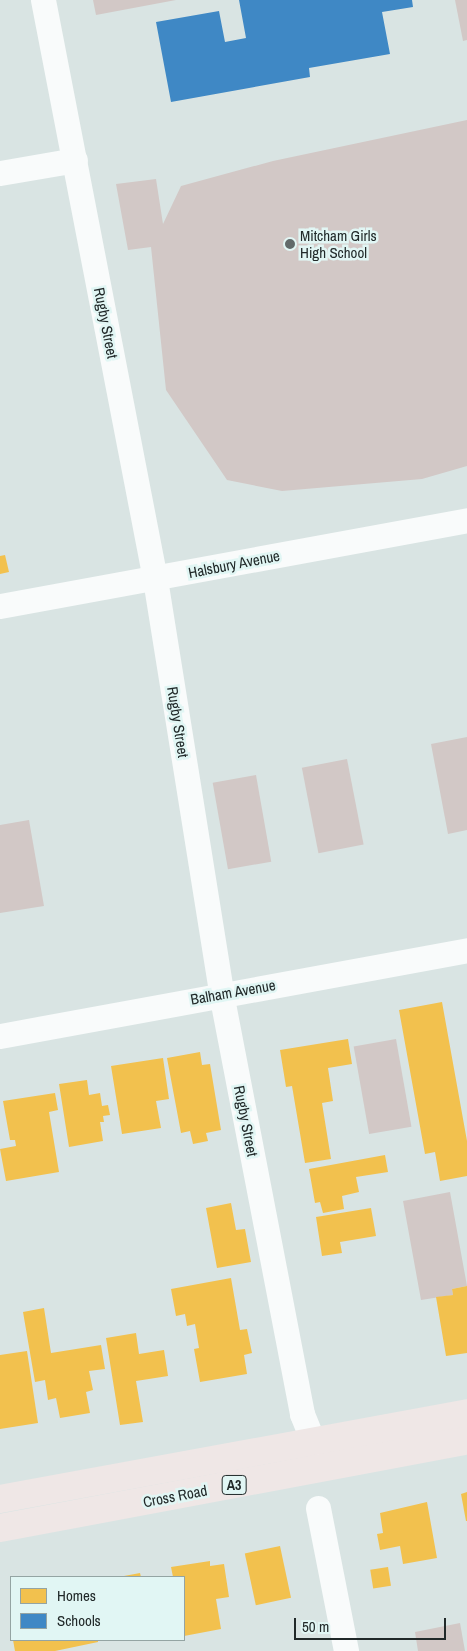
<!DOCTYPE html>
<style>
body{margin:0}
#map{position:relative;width:467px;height:1651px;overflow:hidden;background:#d9e4e3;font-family:"Archivo Narrow",sans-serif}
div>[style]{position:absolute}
.green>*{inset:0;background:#d2c8c6;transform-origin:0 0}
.homes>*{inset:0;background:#f2c14e;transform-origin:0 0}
.schools>*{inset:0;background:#3f88c5}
.minor>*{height:25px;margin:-12.5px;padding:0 12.5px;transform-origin:12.5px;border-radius:12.5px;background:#f9fbfb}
.highway>*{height:28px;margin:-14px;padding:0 14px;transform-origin:14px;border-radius:14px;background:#efe7e6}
.dots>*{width:14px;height:14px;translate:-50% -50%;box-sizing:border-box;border:2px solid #e1f6f4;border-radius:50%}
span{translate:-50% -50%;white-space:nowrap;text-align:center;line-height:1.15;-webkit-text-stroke:5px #e1f6f4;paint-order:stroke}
.shield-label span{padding:1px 4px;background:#e1f6f4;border:1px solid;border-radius:4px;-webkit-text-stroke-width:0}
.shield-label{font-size:14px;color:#212929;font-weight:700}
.poi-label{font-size:15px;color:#212929}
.left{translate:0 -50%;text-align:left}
.street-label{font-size:15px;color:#212929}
.legend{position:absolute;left:10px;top:1576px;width:175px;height:65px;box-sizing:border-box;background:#e1f6f4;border:1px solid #94a4a3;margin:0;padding:6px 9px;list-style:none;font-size:15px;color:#212929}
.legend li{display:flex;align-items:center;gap:10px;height:25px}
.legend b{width:25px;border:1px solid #94a4a3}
.scale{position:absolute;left:294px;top:1618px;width:152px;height:22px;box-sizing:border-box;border:2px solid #212929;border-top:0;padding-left:6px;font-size:15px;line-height:18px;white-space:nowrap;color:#212929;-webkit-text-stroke:4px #e1f6f4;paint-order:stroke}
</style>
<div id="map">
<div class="green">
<div style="clip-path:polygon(93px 0,176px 0,96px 15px)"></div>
<div style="clip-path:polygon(455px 0,467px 0,467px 40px,463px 41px)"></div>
<div style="clip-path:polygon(467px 120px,467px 466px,422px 479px,282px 491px,227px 480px,166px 390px,151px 247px,128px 250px,116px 184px,156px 179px,163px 224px,181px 186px,273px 161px)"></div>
<div style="clip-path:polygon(467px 737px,467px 830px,448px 834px,431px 744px)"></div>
<div style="left:347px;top:759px;width:87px;height:46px;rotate:79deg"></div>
<div style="left:256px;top:775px;width:88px;height:44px;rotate:80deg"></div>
<div style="clip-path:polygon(29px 820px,44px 906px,0 913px,0 825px)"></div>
<div style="left:396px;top:1039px;width:89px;height:43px;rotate:80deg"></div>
<div style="clip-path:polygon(450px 1192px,467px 1286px,452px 1289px,453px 1295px,421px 1300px,403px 1201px)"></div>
<div style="clip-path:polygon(460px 1623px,465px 1651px,418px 1651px,415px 1632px)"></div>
</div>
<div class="homes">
<div style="clip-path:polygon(5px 555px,9px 572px,0 574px,0 556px)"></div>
<div style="clip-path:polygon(442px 1002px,467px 1141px,467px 1176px,440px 1181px,435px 1152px,425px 1154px,399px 1010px)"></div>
<div style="clip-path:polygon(348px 1039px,352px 1064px,328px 1068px,333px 1101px,322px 1103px,331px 1159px,305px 1163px,292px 1086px,286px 1087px,280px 1050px)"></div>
<div style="clip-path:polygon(200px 1052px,202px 1065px,210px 1064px,221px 1130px,206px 1133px,208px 1141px,193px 1144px,190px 1131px,181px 1133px,167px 1058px)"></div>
<div style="clip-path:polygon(163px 1058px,169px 1099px,156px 1101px,161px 1128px,122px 1134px,111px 1066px)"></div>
<div style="clip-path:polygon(87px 1080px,89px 1095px,100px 1093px,102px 1106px,108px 1105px,110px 1115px,103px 1116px,104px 1122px,100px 1122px,103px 1141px,69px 1147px,59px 1084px)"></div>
<div style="clip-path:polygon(55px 1093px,58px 1110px,49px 1112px,59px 1172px,6px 1181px,0 1149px,16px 1146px,15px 1140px,10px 1140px,3px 1101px)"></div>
<div style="clip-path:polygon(385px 1155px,388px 1172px,356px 1177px,359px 1192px,342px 1196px,344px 1209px,323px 1213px,320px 1202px,315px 1203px,309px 1169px)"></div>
<div style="clip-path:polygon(231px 1203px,236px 1230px,245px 1229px,251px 1262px,217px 1268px,206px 1208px)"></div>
<div style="clip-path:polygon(371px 1208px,376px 1236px,340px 1242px,342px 1253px,322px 1256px,316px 1217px)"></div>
<div style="clip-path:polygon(231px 1278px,240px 1330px,247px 1329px,252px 1353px,244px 1355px,247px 1374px,200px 1382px,194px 1349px,199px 1348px,195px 1324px,187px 1326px,185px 1314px,176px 1316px,171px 1289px)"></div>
<div style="clip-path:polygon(467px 1286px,467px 1353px,446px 1356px,436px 1297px,453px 1295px,452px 1289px)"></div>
<div style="clip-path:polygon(44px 1308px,51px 1353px,101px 1345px,105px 1369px,89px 1371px,93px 1390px,86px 1392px,90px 1413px,60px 1418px,56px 1398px,48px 1400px,45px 1380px,35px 1382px,23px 1312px)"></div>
<div style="clip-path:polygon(136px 1333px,139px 1354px,164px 1350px,168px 1376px,136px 1381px,143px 1422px,120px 1425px,106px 1338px)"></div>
<div style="clip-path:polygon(27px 1351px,38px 1423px,0 1429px,0 1355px)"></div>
<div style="clip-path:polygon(467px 1492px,467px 1521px,466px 1521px,461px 1494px)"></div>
<div style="clip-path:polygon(427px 1502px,437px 1558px,403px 1564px,400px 1546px,380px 1550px,377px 1534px,383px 1533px,380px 1513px)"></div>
<div style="left:280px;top:1546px;width:53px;height:36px;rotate:78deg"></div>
<div style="clip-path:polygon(210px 1561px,210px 1566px,224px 1564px,229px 1597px,216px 1599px,221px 1629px,184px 1636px,184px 1577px,173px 1577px,171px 1567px)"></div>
<div style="left:388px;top:1567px;width:19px;height:18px;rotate:81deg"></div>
<div style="clip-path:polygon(140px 1573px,141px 1577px,124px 1577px,124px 1576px)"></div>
<div style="clip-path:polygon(13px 1640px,98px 1640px,98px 1642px,55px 1651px,15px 1651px)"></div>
</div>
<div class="schools">
<div style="clip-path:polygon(239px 0,412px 0,413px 7px,382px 12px,390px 54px,309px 68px,310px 77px,171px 102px,156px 22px,219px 11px,225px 42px,246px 38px)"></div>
</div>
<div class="minor">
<div style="left:43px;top:0;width:590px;rotate:79.05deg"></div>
<div style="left:155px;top:579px;width:419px;rotate:80.9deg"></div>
<div style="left:221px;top:993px;width:429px;rotate:79.1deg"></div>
<div style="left:302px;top:1414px;width:31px;rotate:68deg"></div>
<div style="left:0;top:173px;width:76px;rotate:-9.8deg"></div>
<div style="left:0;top:606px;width:475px;rotate:-10.4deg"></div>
<div style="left:0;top:1036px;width:475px;rotate:-10.4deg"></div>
<div style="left:318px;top:1508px;width:146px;rotate:78.9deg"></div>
</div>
<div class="highway">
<div style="left:0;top:1499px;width:475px;rotate:-10.4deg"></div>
<div style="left:0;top:1528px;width:475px;rotate:-10.6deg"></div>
</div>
<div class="dots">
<div style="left:290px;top:244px;background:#616a6a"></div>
</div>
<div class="shield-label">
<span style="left:234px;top:1485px">A3</span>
</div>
<div class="poi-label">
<span class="left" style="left:300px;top:244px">Mitcham Girls<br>High School</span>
</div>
<div class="street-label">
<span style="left:106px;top:323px;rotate:79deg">Rugby Street</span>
<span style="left:234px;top:564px;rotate:-11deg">Halsbury Avenue</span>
<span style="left:178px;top:722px;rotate:81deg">Rugby Street</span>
<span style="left:233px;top:992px;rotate:-10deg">Balham Avenue</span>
<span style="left:246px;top:1121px;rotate:79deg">Rugby Street</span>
<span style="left:175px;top:1496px;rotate:-11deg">Cross Road</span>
</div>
<ul class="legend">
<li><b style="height:14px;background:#f2c14e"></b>Homes</li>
<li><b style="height:14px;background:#3f88c5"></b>Schools</li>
</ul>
<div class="scale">50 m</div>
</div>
